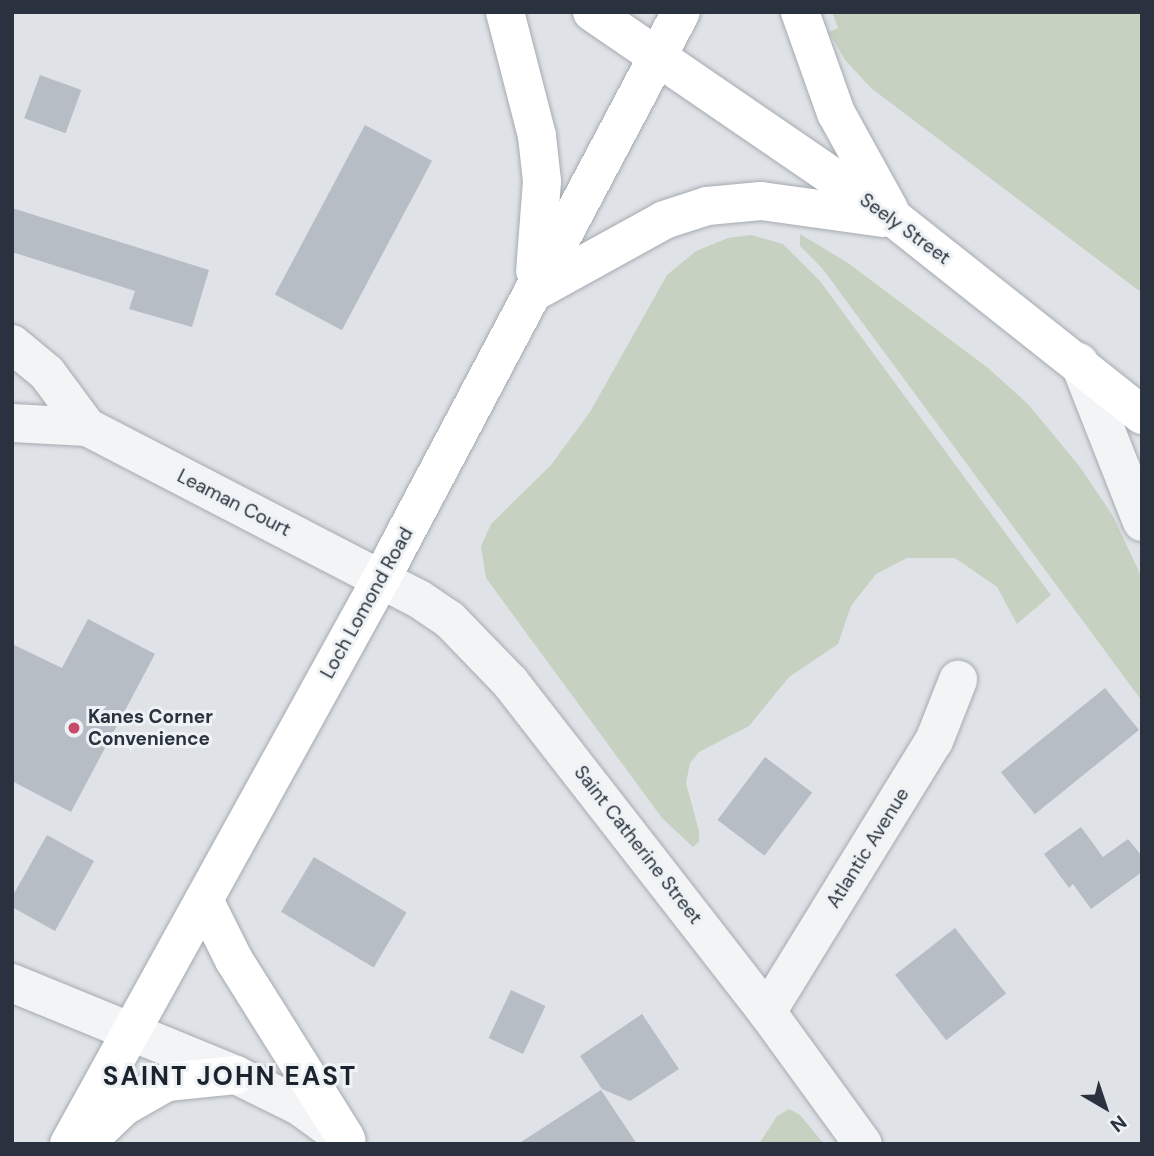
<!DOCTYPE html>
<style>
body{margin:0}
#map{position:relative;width:1154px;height:1156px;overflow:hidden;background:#dfe3e7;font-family:"DM Sans",sans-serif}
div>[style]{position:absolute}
.green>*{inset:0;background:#c6d1c1}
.building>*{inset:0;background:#b7bdc4;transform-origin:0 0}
.roads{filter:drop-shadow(0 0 2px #a5aab1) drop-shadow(0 0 2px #a5aab1)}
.minor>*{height:38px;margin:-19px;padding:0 19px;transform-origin:19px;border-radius:19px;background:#f2f4f6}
.major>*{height:38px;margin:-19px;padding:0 19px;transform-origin:19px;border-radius:19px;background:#fff}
.dots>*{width:19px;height:19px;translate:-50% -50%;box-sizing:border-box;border:4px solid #eef2f5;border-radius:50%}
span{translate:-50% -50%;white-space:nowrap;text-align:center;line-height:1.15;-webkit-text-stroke:6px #eef2f5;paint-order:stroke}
.street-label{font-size:19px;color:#29323e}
.poi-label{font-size:19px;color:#29323e;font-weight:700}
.left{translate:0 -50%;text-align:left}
.district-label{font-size:26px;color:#1b232e;font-weight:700;letter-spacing:2px}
.frame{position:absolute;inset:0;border:14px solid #29323e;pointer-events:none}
.north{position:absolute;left:1070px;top:1072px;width:70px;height:70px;-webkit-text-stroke:5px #eef2f5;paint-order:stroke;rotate:141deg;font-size:19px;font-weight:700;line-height:28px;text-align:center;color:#29323e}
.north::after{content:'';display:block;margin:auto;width:24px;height:32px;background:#29323e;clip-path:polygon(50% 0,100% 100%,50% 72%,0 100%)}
</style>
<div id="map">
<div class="green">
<div style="clip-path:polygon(832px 12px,1142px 12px,1142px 293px,871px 88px,845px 60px,829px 32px,838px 28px)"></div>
<div style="clip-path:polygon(800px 234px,848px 263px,988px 368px,1028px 404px,1080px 467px,1113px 516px,1142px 578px,1142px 701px,822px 268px,800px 246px)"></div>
<div style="clip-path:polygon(751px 235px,783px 244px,820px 281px,1051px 595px,1017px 624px,997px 587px,955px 558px,907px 558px,876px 574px,851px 606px,838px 644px,789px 677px,749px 726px,699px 752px,690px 763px,686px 783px,699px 831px,699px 842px,693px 847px,662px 818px,486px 578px,481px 546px,491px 524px,551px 465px,590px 412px,667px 275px,696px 251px,728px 238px)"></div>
<div style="clip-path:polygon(789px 1109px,800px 1115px,824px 1144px,759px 1144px,777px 1116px)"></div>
</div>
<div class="building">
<div style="left:40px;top:75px;width:44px;height:46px;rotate:20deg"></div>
<div style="left:365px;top:125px;width:76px;height:192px;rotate:28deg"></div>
<div style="clip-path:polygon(12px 208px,209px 270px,192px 327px,129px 309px,135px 291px,12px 252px)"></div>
<div style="clip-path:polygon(88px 619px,155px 654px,71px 812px,12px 781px,12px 644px,62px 668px)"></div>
<div style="left:1105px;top:688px;width:54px;height:134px;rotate:51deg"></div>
<div style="left:765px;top:757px;width:59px;height:79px;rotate:37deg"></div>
<div style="clip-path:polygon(1081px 827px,1103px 857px,1128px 839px,1142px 856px,1142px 872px,1091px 909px,1073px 884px,1069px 888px,1044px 854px)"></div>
<div style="clip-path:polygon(47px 835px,94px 861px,55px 931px,12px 907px,12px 897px)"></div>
<div style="left:314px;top:857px;width:108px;height:64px;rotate:31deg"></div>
<div style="left:955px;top:928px;width:83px;height:76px;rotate:52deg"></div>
<div style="left:511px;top:990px;width:38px;height:53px;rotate:25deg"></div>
<div style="clip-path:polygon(642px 1014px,679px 1069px,630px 1101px,602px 1089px,580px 1056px)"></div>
<div style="clip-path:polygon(601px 1090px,637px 1144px,518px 1144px)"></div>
</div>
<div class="roads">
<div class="minor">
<div style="left:12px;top:344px;width:45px;rotate:39.6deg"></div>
<div style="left:47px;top:373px;width:67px;rotate:53.5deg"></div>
<div style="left:1079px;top:362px;width:172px;rotate:68.5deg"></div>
<div style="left:12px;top:423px;width:75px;rotate:3.1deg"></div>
<div style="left:87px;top:427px;width:374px;rotate:27.4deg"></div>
<div style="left:419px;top:599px;width:37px;rotate:34deg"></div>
<div style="left:450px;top:620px;width:86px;rotate:45.9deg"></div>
<div style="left:510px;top:682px;width:418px;rotate:52.1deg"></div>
<div style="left:767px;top:1012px;width:163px;rotate:54deg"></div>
<div style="left:12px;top:983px;width:242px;rotate:22.3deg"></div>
<div style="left:236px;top:1075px;width:70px;rotate:26.2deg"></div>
<div style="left:299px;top:1106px;width:59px;rotate:36.1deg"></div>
<div style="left:767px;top:1012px;width:318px;rotate:-58.4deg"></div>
<div style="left:934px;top:741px;width:66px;rotate:-68.5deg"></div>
</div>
<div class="major">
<div style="left:505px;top:12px;width:128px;rotate:75.5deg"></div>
<div style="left:537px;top:136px;width:45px;rotate:83.7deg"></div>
<div style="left:542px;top:181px;width:90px;rotate:94.4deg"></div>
<div style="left:592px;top:12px;width:368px;rotate:34.4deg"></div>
<div style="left:896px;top:220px;width:314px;rotate:38.4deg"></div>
<div style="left:800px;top:12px;width:107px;rotate:70.4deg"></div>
<div style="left:836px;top:113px;width:110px;rotate:61.1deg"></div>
<div style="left:532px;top:293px;width:151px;rotate:-28.9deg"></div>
<div style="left:664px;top:220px;width:45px;rotate:-18deg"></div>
<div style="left:707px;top:206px;width:54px;rotate:-5.3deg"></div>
<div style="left:761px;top:201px;width:123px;rotate:7.9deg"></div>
<div style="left:204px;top:900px;width:67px;rotate:63.4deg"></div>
<div style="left:234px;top:960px;width:209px;rotate:57.9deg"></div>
<div style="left:69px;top:1144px;width:645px;rotate:-61.09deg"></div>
<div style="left:381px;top:579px;width:641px;rotate:-62.12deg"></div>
<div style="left:85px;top:1144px;width:53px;rotate:-44.2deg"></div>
<div style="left:123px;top:1107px;width:51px;rotate:-29.6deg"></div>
<div style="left:167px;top:1082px;width:69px;rotate:-5.8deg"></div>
</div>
</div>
<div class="dots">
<div style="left:74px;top:728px;background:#c64b69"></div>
</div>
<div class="street-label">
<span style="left:905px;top:229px;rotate:36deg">Seely Street</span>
<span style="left:234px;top:503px;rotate:27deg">Leaman Court</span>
<span style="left:367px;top:603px;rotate:-61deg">Loch Lomond Road</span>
<span style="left:638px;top:845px;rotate:52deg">Saint Catherine Street</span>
<span style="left:868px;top:848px;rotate:-58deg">Atlantic Avenue</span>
</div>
<div class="poi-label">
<span class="left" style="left:88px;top:728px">Kanes Corner<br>Convenience</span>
</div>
<div class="district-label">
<span style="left:230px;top:1077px">SAINT JOHN EAST</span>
</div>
<div class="frame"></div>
<div class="north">N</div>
</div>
